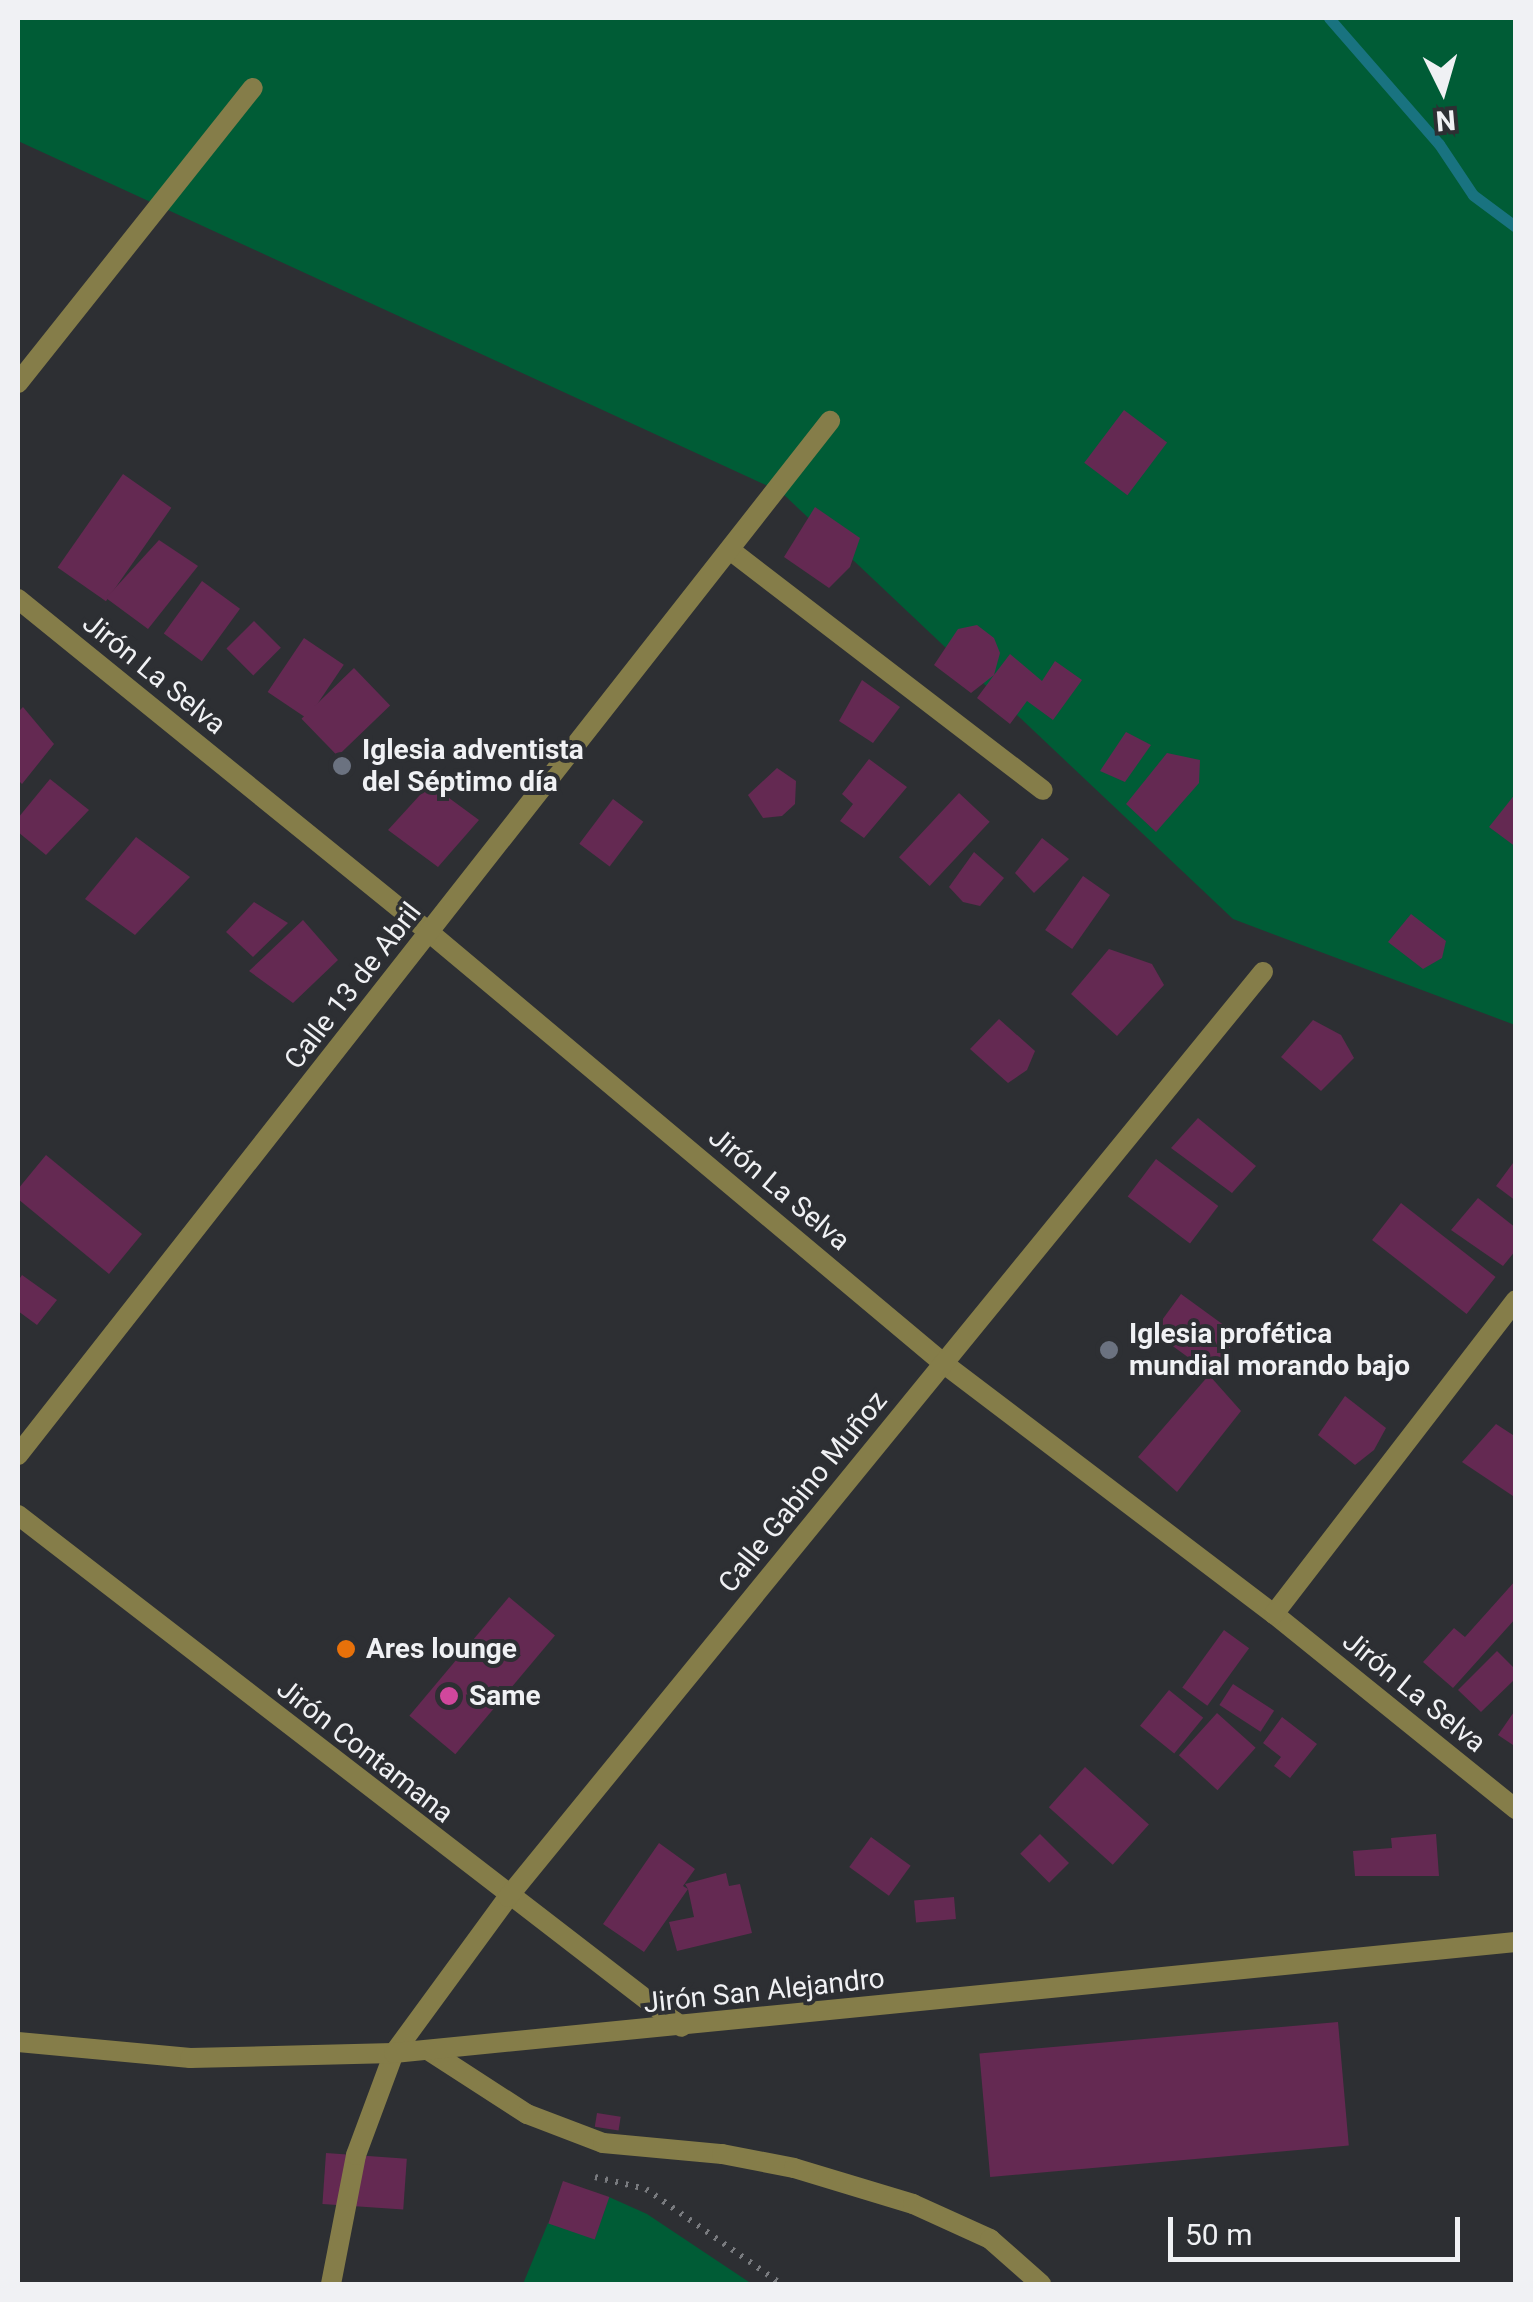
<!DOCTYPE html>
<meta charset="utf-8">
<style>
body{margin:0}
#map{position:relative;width:1533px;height:2302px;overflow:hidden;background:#2d2f33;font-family:Roboto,sans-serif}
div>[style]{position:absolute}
.green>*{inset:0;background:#005c36}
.stream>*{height:11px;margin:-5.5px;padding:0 5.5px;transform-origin:5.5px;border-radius:5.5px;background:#197380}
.building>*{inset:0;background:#642952;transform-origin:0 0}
.path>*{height:6px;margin-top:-3px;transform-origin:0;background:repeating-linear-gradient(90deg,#797b7f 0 2.5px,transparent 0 10.5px)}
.service>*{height:20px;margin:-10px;padding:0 10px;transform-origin:10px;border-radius:10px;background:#857d49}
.minor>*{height:20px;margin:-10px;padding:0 10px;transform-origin:10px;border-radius:10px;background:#857d49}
.tertiary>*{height:20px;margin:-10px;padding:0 10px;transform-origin:10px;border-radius:10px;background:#857d49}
.dots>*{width:28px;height:28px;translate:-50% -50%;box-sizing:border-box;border:5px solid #2d2f33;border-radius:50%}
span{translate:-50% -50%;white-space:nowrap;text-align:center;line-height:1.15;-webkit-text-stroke:8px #2d2f33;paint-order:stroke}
.street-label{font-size:28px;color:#f0f1f4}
.poi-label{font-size:28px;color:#f0f1f4;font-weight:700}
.left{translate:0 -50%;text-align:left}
.frame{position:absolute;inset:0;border:20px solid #f0f1f4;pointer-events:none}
.north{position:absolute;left:1393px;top:40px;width:100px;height:100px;-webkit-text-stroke:8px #2d2f33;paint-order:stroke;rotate:175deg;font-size:28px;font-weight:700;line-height:40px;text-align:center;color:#f0f1f4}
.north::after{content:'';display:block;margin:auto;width:35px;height:45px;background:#f0f1f4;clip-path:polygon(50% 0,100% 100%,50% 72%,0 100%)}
.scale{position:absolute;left:1168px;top:2217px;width:292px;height:45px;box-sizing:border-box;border:5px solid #f0f1f4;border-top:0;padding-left:12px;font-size:30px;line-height:35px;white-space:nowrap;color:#f0f1f4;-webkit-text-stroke:8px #2d2f33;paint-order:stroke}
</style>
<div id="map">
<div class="green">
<div style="clip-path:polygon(18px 18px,1515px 18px,1515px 1025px,1233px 919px,781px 492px,18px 141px)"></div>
<div style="clip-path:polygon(609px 2197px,647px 2214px,752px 2284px,523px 2284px,548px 2223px,595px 2238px)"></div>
</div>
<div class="stream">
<div style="left:1329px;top:18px;width:167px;rotate:48.9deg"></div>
<div style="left:1439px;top:144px;width:61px;rotate:56.3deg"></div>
<div style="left:1473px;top:195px;width:54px;rotate:36.7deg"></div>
</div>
<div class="building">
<div style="left:1124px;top:410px;width:54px;height:66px;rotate:37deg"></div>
<div style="left:123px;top:474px;width:59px;height:114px;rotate:35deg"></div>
<div style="clip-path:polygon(815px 507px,860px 538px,850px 567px,829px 588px,784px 557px)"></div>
<div style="clip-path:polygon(159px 540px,198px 566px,148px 629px,106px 598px)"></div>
<div style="left:202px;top:581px;width:47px;height:65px;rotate:36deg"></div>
<div style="left:254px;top:621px;width:38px;height:39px;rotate:45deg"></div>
<div style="clip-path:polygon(977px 625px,994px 638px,1000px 653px,994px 675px,1010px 654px,1042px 681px,1055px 661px,1082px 680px,1053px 720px,1027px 701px,1010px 724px,977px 698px,994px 675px,971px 693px,934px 665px,958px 629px)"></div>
<div style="left:304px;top:638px;width:48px;height:65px;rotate:34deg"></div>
<div style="left:354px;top:668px;width:52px;height:73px;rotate:46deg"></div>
<div style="clip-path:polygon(862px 680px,900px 707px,873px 743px,839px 721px)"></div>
<div style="clip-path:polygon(23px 707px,54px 744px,22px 784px,18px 780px,18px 712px)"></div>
<div style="clip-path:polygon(1126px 732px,1151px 745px,1125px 782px,1100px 771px)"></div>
<div style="clip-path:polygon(1167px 753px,1200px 760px,1199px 783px,1156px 832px,1126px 804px)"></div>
<div style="clip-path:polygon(869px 759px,907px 787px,864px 838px,840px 821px,853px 804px,842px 794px)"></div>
<div style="clip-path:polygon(777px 768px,796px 781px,795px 804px,782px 816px,763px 818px,748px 795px)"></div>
<div style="clip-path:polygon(50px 779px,89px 810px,46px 855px,18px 832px,18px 818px)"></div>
<div style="clip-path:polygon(430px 784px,479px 820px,438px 867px,388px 830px)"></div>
<div style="left:959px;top:793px;width:42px;height:88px;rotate:43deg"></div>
<div style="clip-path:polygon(1516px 793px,1516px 847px,1489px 827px)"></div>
<div style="left:613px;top:799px;width:38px;height:56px;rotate:37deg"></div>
<div style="clip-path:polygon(136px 837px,190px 877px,135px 935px,85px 899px)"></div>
<div style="clip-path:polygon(1042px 838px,1069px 859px,1034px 893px,1015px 873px)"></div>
<div style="clip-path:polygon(974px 852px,1004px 878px,980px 906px,963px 902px,949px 887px)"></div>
<div style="left:1083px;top:876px;width:33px;height:66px;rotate:35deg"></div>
<div style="clip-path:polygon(254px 902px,288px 923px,253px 957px,226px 932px)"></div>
<div style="clip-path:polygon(1411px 914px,1446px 941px,1442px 958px,1423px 969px,1388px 942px)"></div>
<div style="clip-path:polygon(303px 920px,338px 960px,293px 1003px,249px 971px)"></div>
<div style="clip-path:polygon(1109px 949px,1152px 964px,1164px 985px,1117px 1036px,1071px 994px)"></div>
<div style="clip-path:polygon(999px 1019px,1035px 1051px,1027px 1070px,1008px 1083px,970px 1049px)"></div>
<div style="clip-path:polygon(1313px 1020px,1341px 1035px,1354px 1058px,1321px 1091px,1281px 1057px)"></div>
<div style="clip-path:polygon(1198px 1118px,1256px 1166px,1232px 1193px,1171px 1148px)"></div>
<div style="clip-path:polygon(46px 1155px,142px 1234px,109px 1274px,18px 1199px,18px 1189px)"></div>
<div style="left:1156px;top:1159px;width:78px;height:47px;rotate:37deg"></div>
<div style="clip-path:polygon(1516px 1159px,1516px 1201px,1496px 1186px)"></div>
<div style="clip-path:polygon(1478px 1198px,1516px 1228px,1516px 1250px,1503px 1266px,1451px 1230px)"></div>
<div style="left:1401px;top:1203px;width:120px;height:47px;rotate:38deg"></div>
<div style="clip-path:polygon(22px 1275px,57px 1300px,37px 1325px,18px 1311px,18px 1281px)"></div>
<div style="left:1181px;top:1294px;width:71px;height:47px;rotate:36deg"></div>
<div style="clip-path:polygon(1209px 1375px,1241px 1411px,1177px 1492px,1138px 1457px)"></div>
<div style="clip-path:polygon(1345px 1396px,1386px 1428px,1374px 1450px,1355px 1465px,1318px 1435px)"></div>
<div style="clip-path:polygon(1496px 1424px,1516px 1437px,1516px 1498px,1462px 1462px)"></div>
<div style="clip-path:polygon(1516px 1580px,1516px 1618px,1453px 1688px,1423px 1662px,1454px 1628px,1465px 1637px)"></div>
<div style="left:509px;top:1597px;width:60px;height:155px;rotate:40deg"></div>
<div style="left:1224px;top:1630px;width:31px;height:71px;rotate:36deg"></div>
<div style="clip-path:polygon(1497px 1651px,1516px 1670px,1516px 1678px,1481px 1712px,1458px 1690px)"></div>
<div style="left:1233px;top:1684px;width:49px;height:25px;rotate:33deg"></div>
<div style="left:1169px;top:1690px;width:44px;height:46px;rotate:39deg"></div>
<div style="clip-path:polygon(1516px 1709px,1516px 1747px,1498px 1735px)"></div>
<div style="left:1217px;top:1713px;width:52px;height:57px;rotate:42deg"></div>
<div style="clip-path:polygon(1282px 1717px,1317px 1744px,1290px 1778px,1274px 1766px,1281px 1757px,1263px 1743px)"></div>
<div style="left:1085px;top:1767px;width:86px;height:54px;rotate:42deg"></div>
<div style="left:1040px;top:1834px;width:41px;height:28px;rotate:45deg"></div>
<div style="clip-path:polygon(1436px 1834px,1439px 1876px,1355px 1876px,1353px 1851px,1392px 1848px,1391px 1838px)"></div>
<div style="left:871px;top:1837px;width:49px;height:37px;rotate:36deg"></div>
<div style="clip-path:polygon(659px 1843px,695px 1869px,683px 1886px,688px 1889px,685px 1884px,726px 1873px,729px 1886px,740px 1884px,752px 1933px,677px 1951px,669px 1922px,694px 1917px,688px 1889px,644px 1952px,603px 1924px)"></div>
<div style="left:954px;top:1897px;width:22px;height:40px;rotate:85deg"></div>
<div style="left:1338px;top:2022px;width:124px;height:360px;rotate:85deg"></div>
<div style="left:597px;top:2113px;width:24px;height:14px;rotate:9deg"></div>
<div style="left:326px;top:2153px;width:81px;height:51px;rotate:4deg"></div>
<div style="left:563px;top:2181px;width:49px;height:45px;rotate:19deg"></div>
</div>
<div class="path">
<div style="left:595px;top:2177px;width:52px;rotate:13.2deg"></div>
<div style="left:646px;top:2189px;width:165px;rotate:35.1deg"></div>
</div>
<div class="service">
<div style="left:428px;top:2050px;width:118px;rotate:32.9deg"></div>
<div style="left:527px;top:2114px;width:81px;rotate:20.9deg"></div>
<div style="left:603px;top:2143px;width:120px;rotate:5.3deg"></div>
<div style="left:722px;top:2154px;width:73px;rotate:11deg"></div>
<div style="left:794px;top:2168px;width:124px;rotate:16.8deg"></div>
<div style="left:913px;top:2204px;width:85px;rotate:24.4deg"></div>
<div style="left:990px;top:2239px;width:68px;rotate:41.4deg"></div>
<div style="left:331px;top:2284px;width:131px;rotate:-79deg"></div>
<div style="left:356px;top:2155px;width:109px;rotate:-69.6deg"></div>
</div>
<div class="minor">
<div style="left:18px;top:383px;width:377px;rotate:-51.5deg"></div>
<div style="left:730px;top:550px;width:394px;rotate:37.5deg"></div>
<div style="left:18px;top:599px;width:530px;rotate:39.03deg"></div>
<div style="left:430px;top:933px;width:669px;rotate:39.97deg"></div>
<div style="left:943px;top:1363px;width:415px;rotate:37.2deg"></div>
<div style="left:1274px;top:1614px;width:311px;rotate:38.9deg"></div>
<div style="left:18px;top:1455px;width:1315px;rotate:-51.86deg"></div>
<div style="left:18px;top:1515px;width:838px;rotate:37.64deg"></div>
<div style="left:1274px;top:1614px;width:396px;rotate:-52.4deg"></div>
<div style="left:394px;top:2053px;width:193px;rotate:-53.8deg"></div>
<div style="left:508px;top:1897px;width:1194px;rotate:-50.78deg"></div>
</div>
<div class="tertiary">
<div style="left:18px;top:2042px;width:173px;rotate:5.3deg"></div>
<div style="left:190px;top:2058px;width:204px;rotate:-1.4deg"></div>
<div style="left:394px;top:2053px;width:1127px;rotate:-5.65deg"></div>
</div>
<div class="dots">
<div style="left:342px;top:766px;background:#6b7280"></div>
<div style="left:1109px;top:1350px;background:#6b7280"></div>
<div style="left:346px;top:1649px;background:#e8710a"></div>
<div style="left:449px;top:1696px;background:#d1479c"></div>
</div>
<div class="street-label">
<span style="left:154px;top:674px;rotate:39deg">Jirón La Selva</span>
<span style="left:353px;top:986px;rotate:-52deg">Calle 13 de Abril</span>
<span style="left:779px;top:1189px;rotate:40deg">Jirón La Selva</span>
<span style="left:803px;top:1492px;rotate:-51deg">Calle Gabino Muñoz</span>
<span style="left:1414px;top:1692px;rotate:39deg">Jirón La Selva</span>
<span style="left:365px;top:1751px;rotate:38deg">Jirón Contamana</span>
<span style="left:764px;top:1991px;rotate:-6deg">Jirón San Alejandro</span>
</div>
<div class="poi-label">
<span class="left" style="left:362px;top:766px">Iglesia adventista<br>del Séptimo día</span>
<span class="left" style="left:1129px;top:1350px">Iglesia profética<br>mundial morando bajo</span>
<span class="left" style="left:366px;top:1649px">Ares lounge</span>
<span class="left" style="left:469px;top:1696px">Same</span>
</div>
<div class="frame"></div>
<div class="north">N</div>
<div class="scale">50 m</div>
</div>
